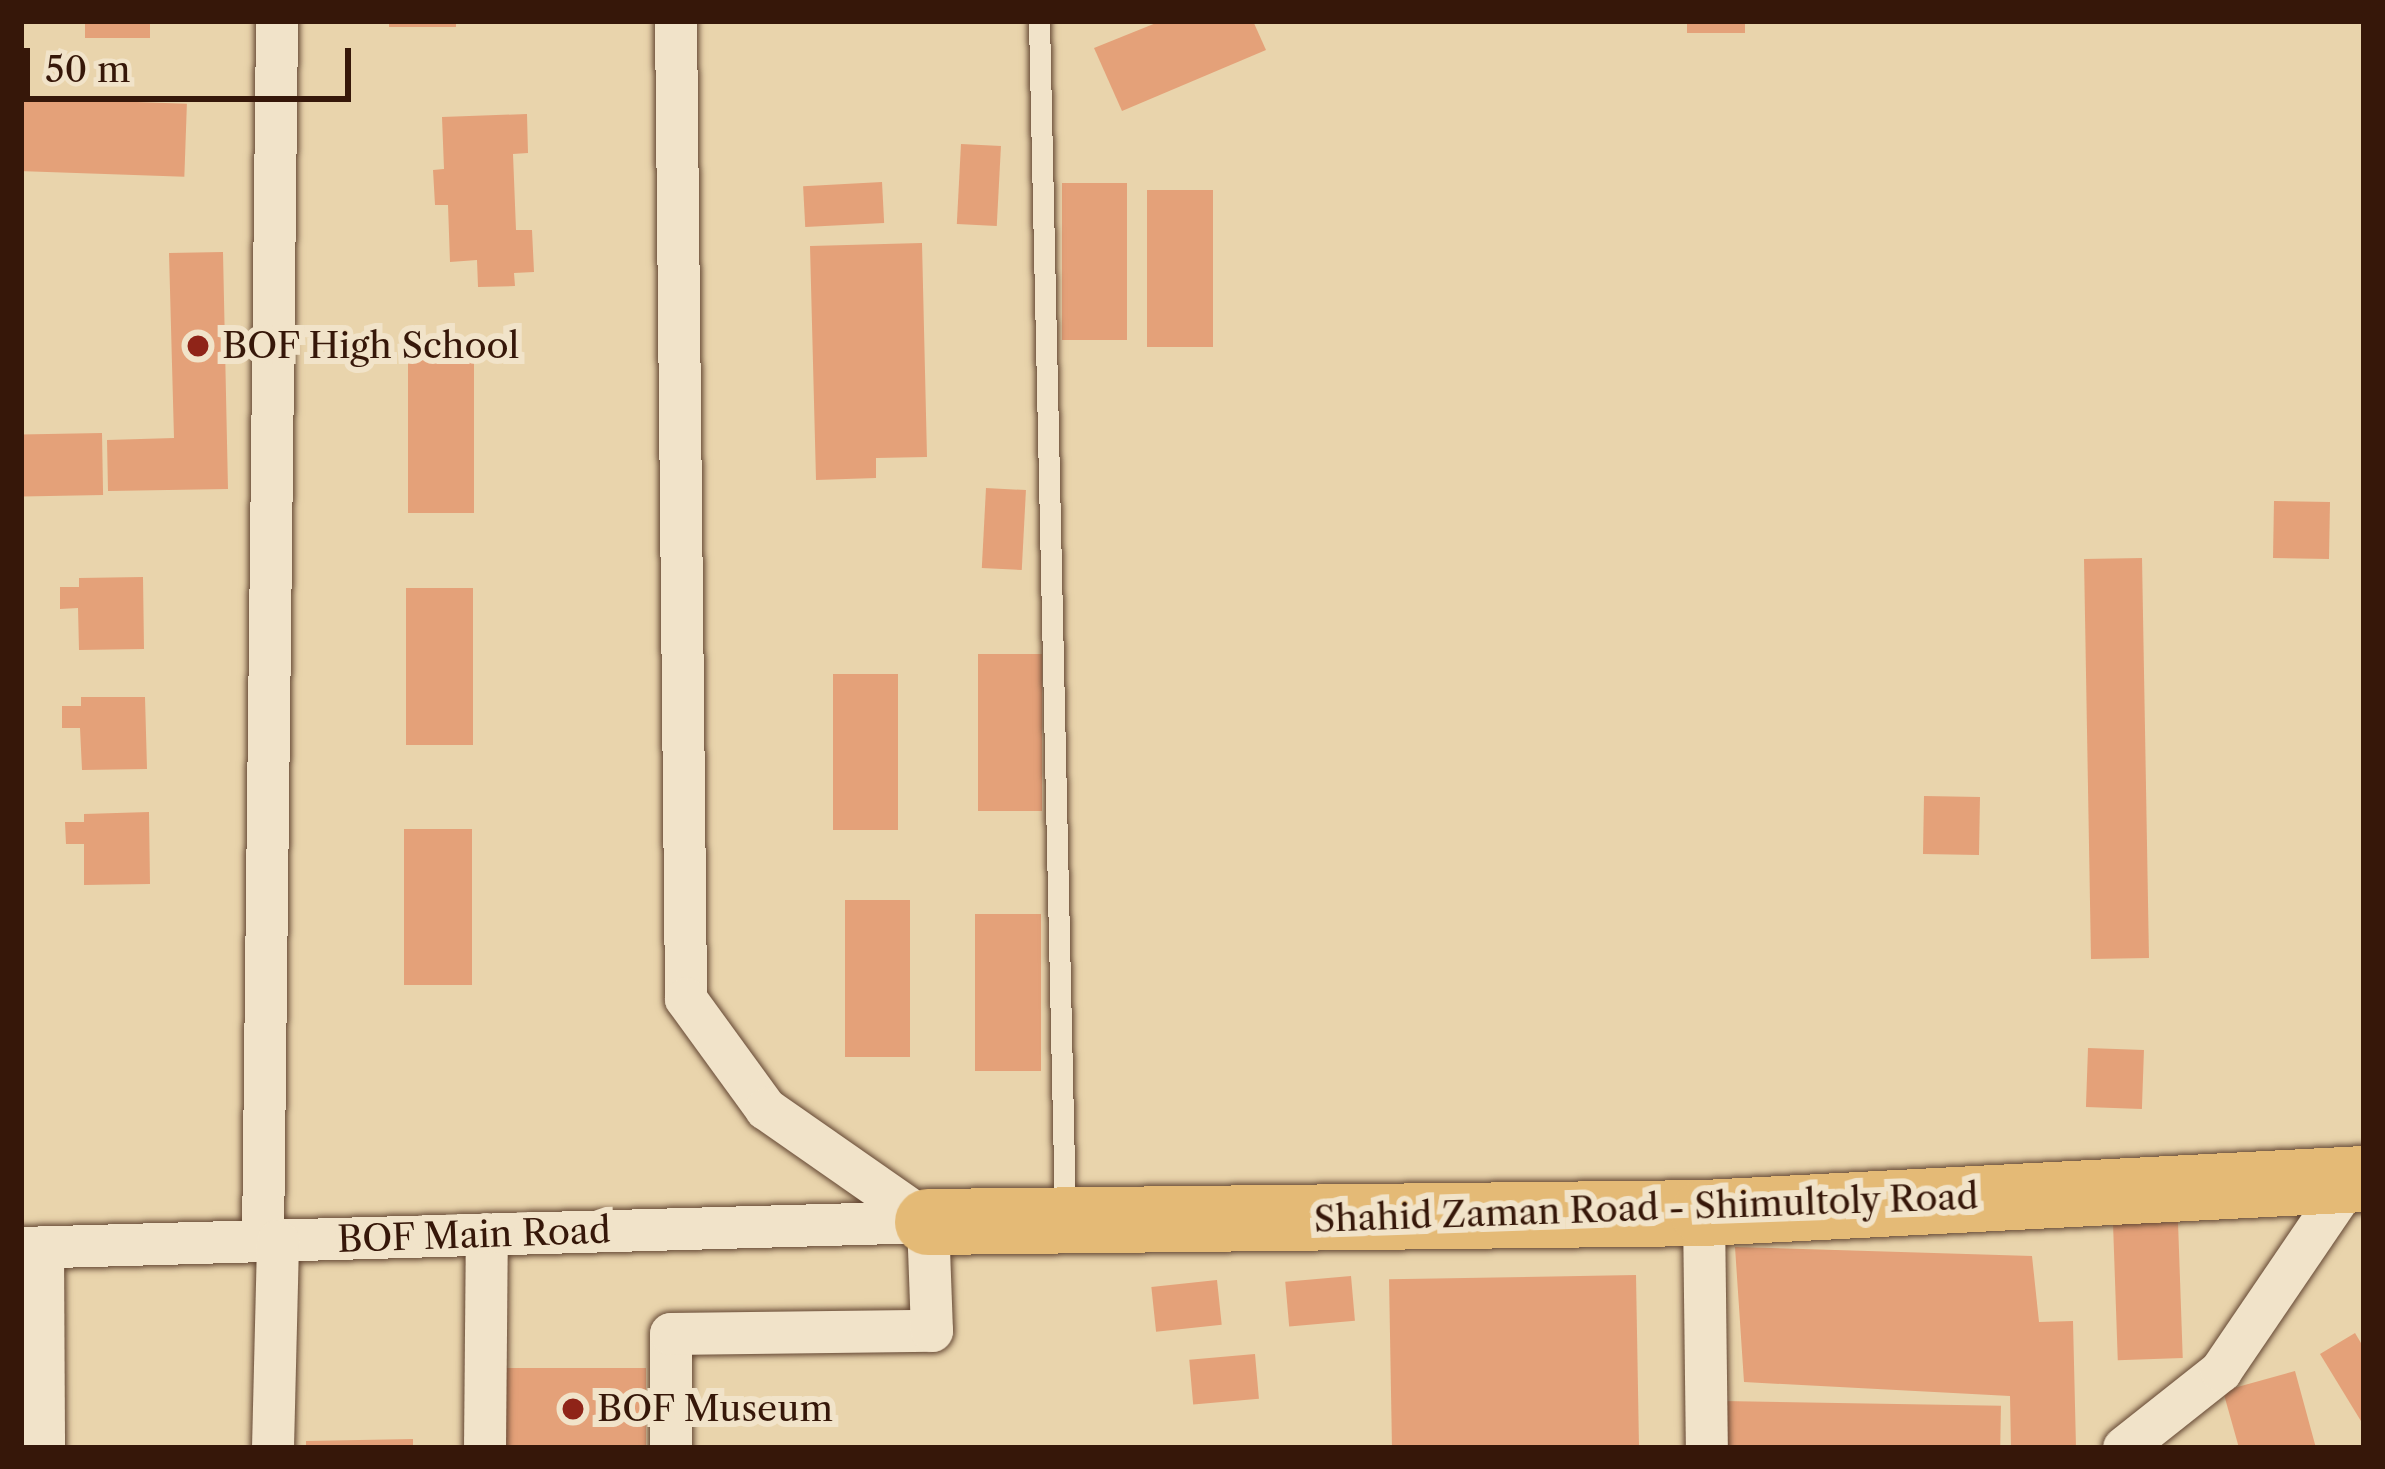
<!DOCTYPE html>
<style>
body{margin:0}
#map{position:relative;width:2385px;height:1469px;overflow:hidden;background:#e9d4ac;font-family:"Libre Caslon Text",serif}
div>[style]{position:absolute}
.building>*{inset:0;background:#e4a179;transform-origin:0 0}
.roads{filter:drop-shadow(0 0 3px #634632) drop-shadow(0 0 3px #634632)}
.lane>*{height:21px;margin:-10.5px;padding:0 10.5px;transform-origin:10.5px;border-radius:10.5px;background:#f1e3c9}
.street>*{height:42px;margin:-21px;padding:0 21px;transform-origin:21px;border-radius:21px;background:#f1e3c9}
.primary>*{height:66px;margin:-33px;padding:0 33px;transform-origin:33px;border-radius:33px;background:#e4ba76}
.dots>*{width:33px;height:33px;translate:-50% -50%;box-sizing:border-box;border:6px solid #f1e3c9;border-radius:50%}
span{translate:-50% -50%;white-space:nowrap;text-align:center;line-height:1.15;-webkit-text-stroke:12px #f1e3c9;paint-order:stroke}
.poi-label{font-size:36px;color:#361709}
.left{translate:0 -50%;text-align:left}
.street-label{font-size:36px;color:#361709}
.frame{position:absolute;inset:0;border:24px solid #361709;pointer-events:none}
.scale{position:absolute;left:24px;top:48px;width:327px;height:54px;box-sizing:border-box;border:6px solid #361709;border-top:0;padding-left:15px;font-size:36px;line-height:42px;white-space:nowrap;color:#361709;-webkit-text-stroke:9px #f1e3c9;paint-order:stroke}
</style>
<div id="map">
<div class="building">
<div style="left:85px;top:21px;width:65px;height:17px"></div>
<div style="left:389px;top:21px;width:67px;height:6px"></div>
<div style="clip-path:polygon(1161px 21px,1253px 21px,1266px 50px,1122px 111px,1094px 48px)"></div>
<div style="left:1687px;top:21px;width:58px;height:12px"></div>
<div style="left:21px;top:98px;width:166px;height:73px;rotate:2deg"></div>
<div style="clip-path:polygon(527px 114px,528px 153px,513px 154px,516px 230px,532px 230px,534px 272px,514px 273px,515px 286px,478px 287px,477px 260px,450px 262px,448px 205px,435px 205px,433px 170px,444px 169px,442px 117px)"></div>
<div style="left:961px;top:144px;width:40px;height:80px;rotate:3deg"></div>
<div style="left:882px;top:182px;width:41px;height:79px;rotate:87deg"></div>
<div style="left:1127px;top:183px;width:157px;height:65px;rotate:90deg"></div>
<div style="left:1213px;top:190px;width:157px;height:66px;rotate:90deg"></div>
<div style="clip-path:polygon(922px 243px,927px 457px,876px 458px,876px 478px,816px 480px,810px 246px)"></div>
<div style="clip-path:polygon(223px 252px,228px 489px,108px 491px,107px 440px,174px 438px,169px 253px)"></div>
<div style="left:408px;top:356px;width:66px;height:157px"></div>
<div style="left:102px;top:433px;width:62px;height:81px;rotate:89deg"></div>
<div style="left:986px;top:488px;width:40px;height:80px;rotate:3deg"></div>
<div style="left:2274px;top:501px;width:56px;height:57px;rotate:1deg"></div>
<div style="left:2142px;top:558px;width:400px;height:58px;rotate:89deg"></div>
<div style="clip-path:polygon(143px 577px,144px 649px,79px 650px,78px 608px,60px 609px,60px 587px,79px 587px,79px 578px)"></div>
<div style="left:406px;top:588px;width:67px;height:157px"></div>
<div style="left:1042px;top:654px;width:157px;height:64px;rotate:90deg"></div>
<div style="left:898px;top:674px;width:156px;height:65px;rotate:90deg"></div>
<div style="clip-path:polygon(81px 697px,145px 697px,147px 769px,82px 770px,80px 728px,62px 728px,62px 706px,81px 706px)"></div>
<div style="left:1924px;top:796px;width:56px;height:58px;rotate:1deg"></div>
<div style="clip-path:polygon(149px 812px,150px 884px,84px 885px,84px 844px,66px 844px,65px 822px,84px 822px,84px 814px)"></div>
<div style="left:404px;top:829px;width:68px;height:156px"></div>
<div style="left:910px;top:900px;width:157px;height:65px;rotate:90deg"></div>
<div style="left:1041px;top:914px;width:157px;height:66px;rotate:90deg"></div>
<div style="left:2088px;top:1048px;width:56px;height:59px;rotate:2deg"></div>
<div style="left:2178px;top:1222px;width:136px;height:65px;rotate:88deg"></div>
<div style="clip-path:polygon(1735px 1247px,2032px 1256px,2039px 1322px,2073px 1321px,2076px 1448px,2011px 1448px,2010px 1396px,1744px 1382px)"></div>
<div style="left:1636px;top:1275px;width:173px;height:247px;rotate:89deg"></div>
<div style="left:1351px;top:1276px;width:45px;height:66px;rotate:85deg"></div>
<div style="left:1217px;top:1280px;width:45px;height:66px;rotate:84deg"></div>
<div style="clip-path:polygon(2355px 1333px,2364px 1348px,2364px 1426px,2320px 1354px)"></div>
<div style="left:1255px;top:1354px;width:45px;height:66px;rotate:85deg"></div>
<div style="left:500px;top:1368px;width:146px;height:80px"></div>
<div style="clip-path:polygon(2295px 1371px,2316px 1448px,2239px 1448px,2223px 1391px)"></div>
<div style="left:1723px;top:1401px;width:278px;height:47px;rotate:1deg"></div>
<div style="clip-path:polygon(413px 1439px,413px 1448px,306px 1448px,306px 1441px)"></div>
</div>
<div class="roads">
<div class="lane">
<div style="left:1039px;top:21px;width:1193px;rotate:88.75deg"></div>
</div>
<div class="street">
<div style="left:676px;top:21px;width:978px;rotate:89.41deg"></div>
<div style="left:686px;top:999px;width:136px;rotate:54deg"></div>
<div style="left:766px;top:1109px;width:198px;rotate:34.9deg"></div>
<div style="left:1704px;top:1213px;width:235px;rotate:89.3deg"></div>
<div style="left:263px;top:1241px;width:1220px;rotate:-89.34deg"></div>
<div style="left:43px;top:1247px;width:201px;rotate:89.7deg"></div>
<div style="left:21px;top:1248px;width:907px;rotate:-1.64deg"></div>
<div style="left:273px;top:1448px;width:207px;rotate:-88.6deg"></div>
<div style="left:485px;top:1448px;width:214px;rotate:-89.5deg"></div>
<div style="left:671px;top:1448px;width:114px;rotate:-90deg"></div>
<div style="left:671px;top:1334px;width:261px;rotate:-0.7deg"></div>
<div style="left:932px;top:1331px;width:109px;rotate:-92.1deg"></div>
<div style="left:2124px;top:1448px;width:124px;rotate:-38.4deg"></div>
<div style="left:2221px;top:1371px;width:231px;rotate:-55.8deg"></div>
</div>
<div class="primary">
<div style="left:928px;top:1222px;width:776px;rotate:-0.66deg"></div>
<div style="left:1704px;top:1213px;width:661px;rotate:-2.95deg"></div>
</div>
</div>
<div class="dots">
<div style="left:198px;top:346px;background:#8f2418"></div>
<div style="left:573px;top:1409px;background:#8f2418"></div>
</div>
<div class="poi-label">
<span class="left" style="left:222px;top:346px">BOF High School</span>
<span class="left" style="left:597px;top:1409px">BOF Museum</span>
</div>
<div class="street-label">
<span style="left:1646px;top:1208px;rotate:-2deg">Shahid Zaman Road - Shimultoly Road</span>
<span style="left:474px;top:1235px;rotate:-2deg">BOF Main Road</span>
</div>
<div class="frame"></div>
<div class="scale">50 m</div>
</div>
